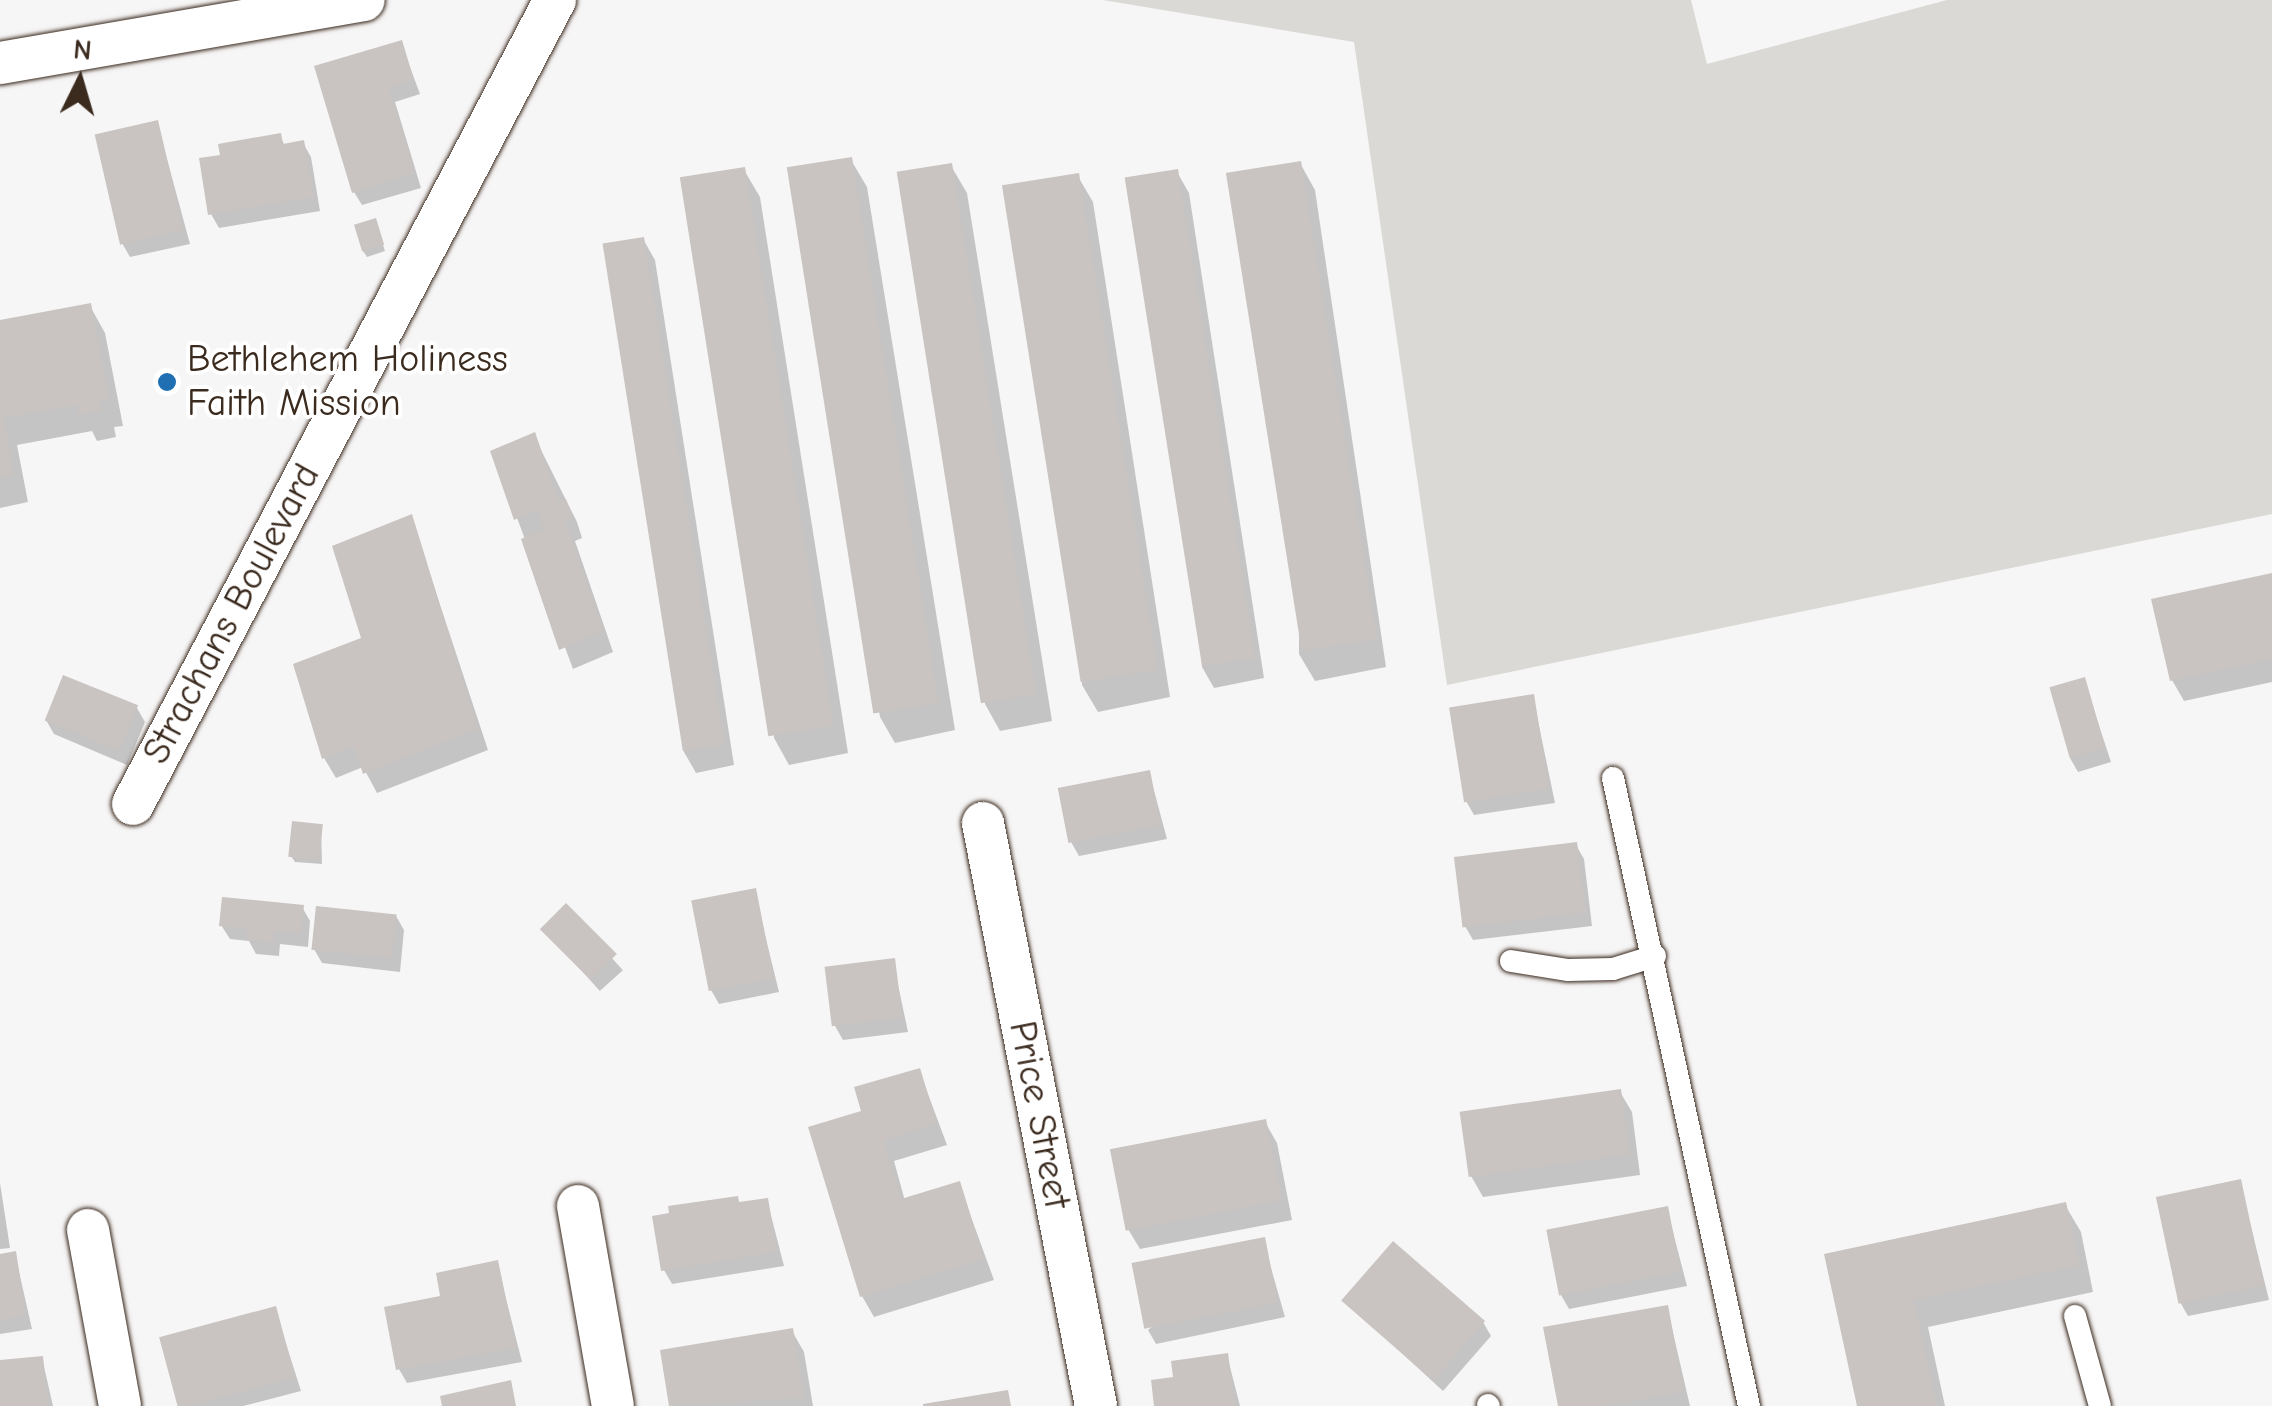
<!DOCTYPE html>
<style>
body{margin:0}
#map{position:relative;width:2272px;height:1406px;overflow:hidden;background:#f7f6f6;font-family:"Comic Neue",sans-serif}
div>[style]{position:absolute}
.green>*{inset:0;background:#dbd9d6}
.shadow>*{inset:0;background:#0003;transform-origin:0 0}
.building>*{inset:0;background:#c9c3c1;transform-origin:0 0}
.roads{filter:drop-shadow(0 0 2px #3b2a1e) drop-shadow(0 0 2px #3b2a1e)}
.lane>*{height:22px;margin:-11px;padding:0 11px;transform-origin:11px;border-radius:11px;background:#fff}
.street>*{height:42px;margin:-21px;padding:0 21px;transform-origin:21px;border-radius:21px;background:#fff}
.dots>*{width:28px;height:28px;translate:-50% -50%;box-sizing:border-box;border:5px solid #fff;border-radius:50%}
span{translate:-50% -50%;white-space:nowrap;text-align:center;line-height:1.15;-webkit-text-stroke:8px #fff;paint-order:stroke}
.poi-label{font-size:38px;color:#3b2a1e}
.left{translate:0 -50%;text-align:left}
.street-label{font-size:38px;color:#3b2a1e}
.north{position:absolute;left:30px;top:30px;width:100px;height:100px;-webkit-text-stroke:8px #fff;paint-order:stroke;rotate:5deg;font-size:28px;font-weight:700;line-height:40px;text-align:center;color:#3b2a1e}
.north::after{content:'';display:block;margin:auto;width:35px;height:45px;background:#3b2a1e;clip-path:polygon(50% 0,100% 100%,50% 72%,0 100%)}
</style>
<div id="map">
<div class="green">
<div style="clip-path:polygon(1103px 0,1691px 0,1707px 64px,1947px 0,2272px 0,2272px 514px,1447px 685px,1354px 42px)"></div>
</div>
<div class="shadow">
<div style="clip-path:polygon(401px 43px,420px 94px,395px 102px,421px 188px,362px 205px,354px 192px)"></div>
<div style="clip-path:polygon(157px 122px,190px 244px,130px 257px,122px 243px)"></div>
<div style="clip-path:polygon(280px 136px,285px 146px,303px 143px,311px 157px,320px 211px,219px 228px,211px 214px,223px 157px)"></div>
<div style="clip-path:polygon(851px 160px,867px 187px,955px 730px,895px 743px,880px 717px,790px 173px)"></div>
<div style="clip-path:polygon(1300px 163px,1315px 190px,1386px 667px,1315px 681px,1299px 654px)"></div>
<div style="clip-path:polygon(951px 166px,967px 193px,1052px 721px,1000px 731px,985px 704px)"></div>
<div style="clip-path:polygon(744px 170px,760px 197px,848px 753px,789px 765px,774px 738px)"></div>
<div style="clip-path:polygon(1177px 172px,1189px 193px,1264px 678px,1214px 688px,1202px 667px)"></div>
<div style="clip-path:polygon(1077px 175px,1093px 202px,1170px 697px,1098px 712px,1082px 685px)"></div>
<div style="clip-path:polygon(375px 221px,385px 251px,367px 257px,363px 251px)"></div>
<div style="clip-path:polygon(643px 239px,655px 260px,734px 765px,696px 773px,684px 752px)"></div>
<div style="clip-path:polygon(90px 306px,105px 333px,123px 426px,114px 427px,116px 437px,97px 441px,92px 431px,17px 445px,28px 502px,0 508px,0 323px)"></div>
<div style="clip-path:polygon(534px 436px,577px 522px,582px 538px,575px 541px,613px 652px,573px 669px,493px 453px)"></div>
<div style="clip-path:polygon(411px 517px,488px 750px,377px 793px,363px 767px,336px 778px,324px 758px)"></div>
<div style="clip-path:polygon(2272px 575px,2272px 682px,2184px 701px,2172px 680px)"></div>
<div style="clip-path:polygon(2084px 680px,2111px 762px,2078px 772px,2070px 758px)"></div>
<div style="clip-path:polygon(1533px 697px,1555px 803px,1474px 815px,1466px 801px)"></div>
<div style="clip-path:polygon(137px 708px,145px 722px,127px 765px,54px 734px,46px 720px)"></div>
<div style="clip-path:polygon(1149px 772px,1167px 839px,1079px 856px,1071px 842px)"></div>
<div style="clip-path:polygon(321px 826px,322px 864px,295px 862px,291px 856px)"></div>
<div style="clip-path:polygon(1576px 845px,1584px 859px,1592px 926px,1473px 940px,1465px 926px)"></div>
<div style="clip-path:polygon(754px 890px,779px 992px,719px 1004px,711px 990px)"></div>
<div style="clip-path:polygon(302px 907px,310px 921px,308px 947px,280px 944px,279px 956px,256px 954px,249px 941px,230px 939px,221px 925px)"></div>
<div style="left:566px;top:907px;width:85px;height:31px;rotate:48deg"></div>
<div style="clip-path:polygon(396px 916px,404px 930px,400px 972px,322px 963px,314px 949px)"></div>
<div style="clip-path:polygon(893px 961px,908px 1032px,843px 1040px,835px 1026px)"></div>
<div style="clip-path:polygon(919px 1070px,947px 1145px,894px 1161px,905px 1201px,959px 1184px,994px 1280px,874px 1317px,862px 1296px,864px 1112px)"></div>
<div style="clip-path:polygon(1620px 1092px,1632px 1112px,1640px 1175px,1483px 1197px,1471px 1176px)"></div>
<div style="clip-path:polygon(1265px 1122px,1277px 1143px,1292px 1220px,1140px 1249px,1128px 1229px)"></div>
<div style="clip-path:polygon(2240px 1182px,2269px 1300px,2188px 1316px,2180px 1302px)"></div>
<div style="clip-path:polygon(0 1183px,10px 1248px,0 1249px)"></div>
<div style="clip-path:polygon(767px 1200px,784px 1266px,672px 1284px,664px 1270px)"></div>
<div style="clip-path:polygon(2065px 1205px,2081px 1232px,2093px 1292px,1928px 1327px,1945px 1406px,1860px 1406px,1827px 1256px)"></div>
<div style="clip-path:polygon(1667px 1209px,1687px 1286px,1569px 1309px,1561px 1295px)"></div>
<div style="clip-path:polygon(1263px 1240px,1285px 1317px,1156px 1344px,1148px 1330px)"></div>
<div style="clip-path:polygon(15px 1254px,32px 1329px,0 1334px,0 1256px)"></div>
<div style="clip-path:polygon(497px 1263px,522px 1362px,407px 1383px,399px 1369px,443px 1298px)"></div>
<div style="clip-path:polygon(1345px 1301px,1483px 1322px,1491px 1336px,1443px 1391px)"></div>
<div style="clip-path:polygon(1667px 1307px,1690px 1406px,1560px 1406px)"></div>
<div style="clip-path:polygon(275px 1309px,301px 1391px,243px 1406px,180px 1406px,162px 1338px)"></div>
<div style="clip-path:polygon(792px 1331px,804px 1352px,813px 1406px,672px 1406px,663px 1352px)"></div>
<div style="clip-path:polygon(1227px 1355px,1240px 1406px,1157px 1406px,1176px 1379px)"></div>
<div style="clip-path:polygon(42px 1358px,53px 1406px,0 1406px,0 1362px)"></div>
</div>
<div class="building">
<div style="clip-path:polygon(402px 40px,414px 80px,389px 88px,415px 173px,352px 193px,314px 66px)"></div>
<div style="left:158px;top:120px;width:113px;height:65px;rotate:77deg"></div>
<div style="clip-path:polygon(281px 133px,283px 144px,304px 140px,314px 197px,208px 215px,199px 158px,220px 155px,218px 144px)"></div>
<div style="left:852px;top:157px;width:553px;height:66px;rotate:81deg"></div>
<div style="left:1301px;top:161px;width:484px;height:76px;rotate:81deg"></div>
<div style="left:952px;top:163px;width:538px;height:56px;rotate:81deg"></div>
<div style="left:745px;top:167px;width:566px;height:66px;rotate:81deg"></div>
<div style="left:1178px;top:169px;width:495px;height:54px;rotate:81deg"></div>
<div style="left:1079px;top:173px;width:503px;height:78px;rotate:81deg"></div>
<div style="left:376px;top:218px;width:28px;height:23px;rotate:73deg"></div>
<div style="left:644px;top:237px;width:514px;height:42px;rotate:81deg"></div>
<div style="clip-path:polygon(91px 303px,109px 399px,100px 400px,102px 411px,79px 415px,77px 405px,4px 418px,14px 476px,0 478px,0 320px)"></div>
<div style="clip-path:polygon(535px 432px,559px 502px,566px 499px,572px 517px,565px 520px,603px 631px,559px 650px,521px 539px,544px 529px,537px 510px,514px 520px,490px 451px)"></div>
<div style="clip-path:polygon(412px 514px,478px 729px,363px 774px,354px 746px,322px 759px,293px 664px,361px 638px,332px 546px)"></div>
<div style="clip-path:polygon(2272px 573px,2272px 659px,2170px 681px,2151px 599px)"></div>
<div style="left:63px;top:675px;width:81px;height:49px;rotate:22deg"></div>
<div style="left:2085px;top:677px;width:74px;height:37px;rotate:74deg"></div>
<div style="left:1534px;top:694px;width:96px;height:86px;rotate:81deg"></div>
<div style="left:1150px;top:770px;width:56px;height:94px;rotate:79deg"></div>
<div style="left:292px;top:821px;width:31px;height:36px;rotate:6deg"></div>
<div style="left:1577px;top:842px;width:71px;height:124px;rotate:83deg"></div>
<div style="left:756px;top:888px;width:92px;height:66px;rotate:79deg"></div>
<div style="clip-path:polygon(222px 897px,304px 905px,301px 934px,274px 931px,273px 943px,246px 940px,247px 928px,219px 926px)"></div>
<div style="left:566px;top:903px;width:72px;height:37px;rotate:45deg"></div>
<div style="left:316px;top:906px;width:81px;height:44px;rotate:6deg"></div>
<div style="left:895px;top:958px;width:60px;height:71px;rotate:83deg"></div>
<div style="clip-path:polygon(920px 1068px,937px 1124px,884px 1140px,901px 1199px,960px 1181px,984px 1259px,860px 1297px,808px 1127px,861px 1111px,854px 1087px)"></div>
<div style="left:1621px;top:1089px;width:66px;height:163px;rotate:82deg"></div>
<div style="left:1266px;top:1119px;width:83px;height:159px;rotate:79deg"></div>
<div style="left:2241px;top:1179px;width:109px;height:87px;rotate:78deg"></div>
<div style="clip-path:polygon(738px 1196px,739px 1202px,768px 1198px,777px 1252px,661px 1271px,652px 1216px,669px 1213px,668px 1206px)"></div>
<div style="clip-path:polygon(2066px 1202px,2080px 1265px,1914px 1300px,1937px 1406px,1857px 1406px,1824px 1254px)"></div>
<div style="left:1668px;top:1206px;width:67px;height:124px;rotate:79deg"></div>
<div style="left:1265px;top:1237px;width:67px;height:136px;rotate:79deg"></div>
<div style="left:1393px;top:1241px;width:122px;height:79px;rotate:41deg"></div>
<div style="clip-path:polygon(16px 1251px,26px 1316px,0 1320px,0 1254px)"></div>
<div style="clip-path:polygon(498px 1260px,516px 1348px,396px 1370px,384px 1307px,440px 1296px,436px 1273px)"></div>
<div style="clip-path:polygon(1668px 1305px,1684px 1392px,1604px 1406px,1558px 1406px,1543px 1327px)"></div>
<div style="left:276px;top:1306px;width:74px;height:121px;rotate:75deg"></div>
<div style="clip-path:polygon(793px 1328px,804px 1398px,669px 1406px,660px 1350px)"></div>
<div style="clip-path:polygon(1228px 1353px,1235px 1406px,1154px 1406px,1151px 1380px,1173px 1377px,1171px 1361px)"></div>
<div style="clip-path:polygon(43px 1356px,48px 1406px,0 1406px,0 1360px)"></div>
<div style="clip-path:polygon(511px 1380px,516px 1406px,442px 1406px,440px 1396px)"></div>
<div style="clip-path:polygon(1008px 1390px,1011px 1406px,923px 1406px,923px 1404px)"></div>
</div>
<div class="roads">
<div class="lane">
<div style="left:1613px;top:778px;width:643px;rotate:77.78deg"></div>
<div style="left:1511px;top:961px;width:58px;rotate:9deg"></div>
<div style="left:1568px;top:970px;width:45px;rotate:-1.3deg"></div>
<div style="left:1613px;top:969px;width:44px;rotate:-17.2deg"></div>
<div style="left:2075px;top:1316px;width:93px;rotate:74.5deg"></div>
<div style="left:1488px;top:1405px;width:1px;rotate:45deg"></div>
</div>
<div class="street">
<div style="left:0;top:63px;width:369px;rotate:-9.8deg"></div>
<div style="left:133px;top:804px;width:908px;rotate:-62.31deg"></div>
<div style="left:983px;top:823px;width:594px;rotate:79.03deg"></div>
<div style="left:578px;top:1206px;width:203px;rotate:80.1deg"></div>
<div style="left:88px;top:1230px;width:179px;rotate:79.7deg"></div>
</div>
</div>
<div class="dots">
<div style="left:167px;top:382px;background:#1f6fb2"></div>
</div>
<div class="poi-label">
<span class="left" style="left:187px;top:382px">Bethlehem Holiness<br>Faith Mission</span>
</div>
<div class="street-label">
<span style="left:232px;top:614px;rotate:-62deg">Strachans Boulevard</span>
<span style="left:1039px;top:1115px;rotate:79deg">Price Street</span>
</div>
<div class="north">N</div>
</div>
